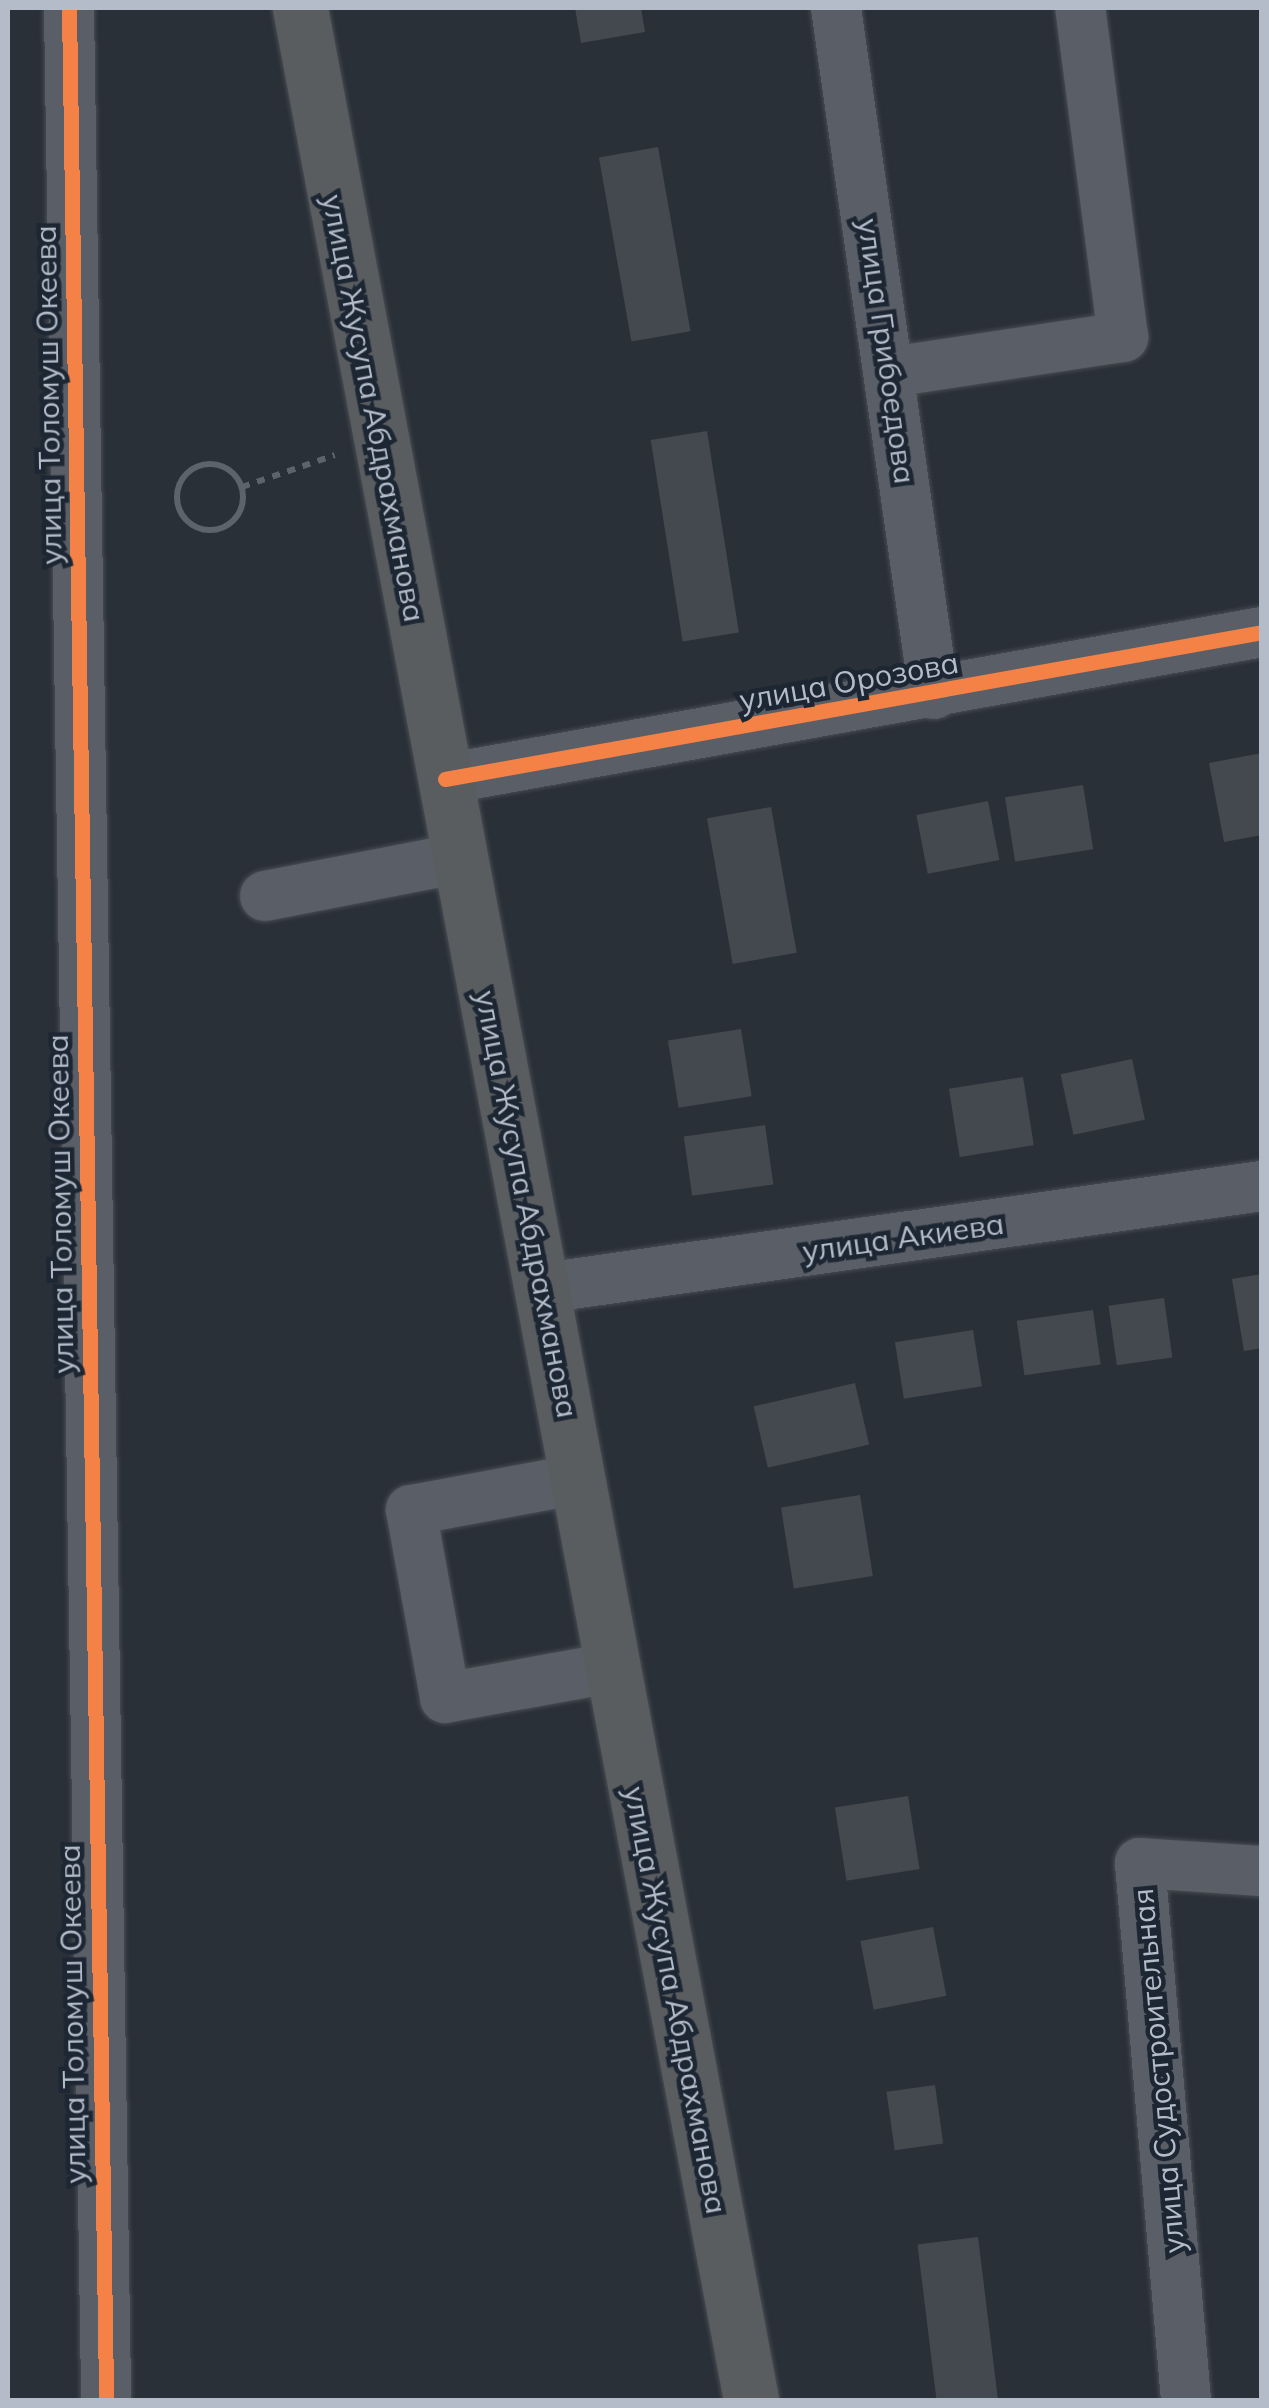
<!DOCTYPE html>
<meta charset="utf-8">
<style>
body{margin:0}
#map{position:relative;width:1269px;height:2408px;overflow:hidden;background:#2a3038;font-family:Mulish,sans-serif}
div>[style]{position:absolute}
.building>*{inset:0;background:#444950;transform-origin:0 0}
.path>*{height:6px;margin-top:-3px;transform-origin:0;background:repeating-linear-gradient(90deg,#5d636a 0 8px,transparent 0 16px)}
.path>.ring{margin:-3px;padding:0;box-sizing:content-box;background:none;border:6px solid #5d636a;border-radius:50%}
.roads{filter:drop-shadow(0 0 2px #484c53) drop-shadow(0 0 2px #484c53)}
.minor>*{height:50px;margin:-25px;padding:0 25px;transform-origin:25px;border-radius:25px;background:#5a5e66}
.highway>*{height:55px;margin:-27.5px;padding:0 27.5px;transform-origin:27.5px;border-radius:27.5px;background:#5a5d60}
.cycleway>*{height:15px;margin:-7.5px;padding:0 7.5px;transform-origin:7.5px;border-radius:7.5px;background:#f48246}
span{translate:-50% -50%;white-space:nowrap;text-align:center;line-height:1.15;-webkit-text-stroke:9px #1d2633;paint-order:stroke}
.street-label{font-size:30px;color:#b4bcc9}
.frame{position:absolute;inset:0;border:10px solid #b4bcc9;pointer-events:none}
</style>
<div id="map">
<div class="building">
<div style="clip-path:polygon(575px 8px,641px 8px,645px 32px,581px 43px)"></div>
<div style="left:658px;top:147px;width:187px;height:60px;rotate:80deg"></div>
<div style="left:707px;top:431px;width:204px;height:57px;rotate:81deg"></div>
<div style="clip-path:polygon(1262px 753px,1262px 835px,1224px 842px,1209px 763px)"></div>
<div style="left:1083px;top:785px;width:65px;height:79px;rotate:81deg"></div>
<div style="left:988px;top:801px;width:60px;height:73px;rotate:79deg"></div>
<div style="left:771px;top:807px;width:148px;height:65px;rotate:80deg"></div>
<div style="left:741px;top:1029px;width:68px;height:74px;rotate:81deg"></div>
<div style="left:1132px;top:1059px;width:62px;height:73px;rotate:78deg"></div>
<div style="left:1023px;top:1077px;width:69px;height:75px;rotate:81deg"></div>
<div style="left:765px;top:1125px;width:60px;height:82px;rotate:82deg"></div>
<div style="clip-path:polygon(1262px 1274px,1262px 1348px,1244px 1351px,1232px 1279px)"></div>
<div style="left:1164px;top:1298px;width:60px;height:56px;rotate:82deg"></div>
<div style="left:1093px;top:1310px;width:55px;height:77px;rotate:82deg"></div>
<div style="left:973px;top:1330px;width:57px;height:79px;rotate:81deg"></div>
<div style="left:855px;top:1383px;width:63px;height:104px;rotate:77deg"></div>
<div style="left:860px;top:1495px;width:82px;height:80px;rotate:81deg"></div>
<div style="left:908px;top:1796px;width:74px;height:74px;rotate:81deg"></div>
<div style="left:933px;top:1927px;width:70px;height:74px;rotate:79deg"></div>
<div style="left:935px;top:2085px;width:59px;height:49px;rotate:82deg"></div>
<div style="left:978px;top:2237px;width:164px;height:61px;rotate:83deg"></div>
</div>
<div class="path">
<div class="ring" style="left:177px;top:464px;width:60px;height:60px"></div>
<div style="left:242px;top:487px;width:98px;rotate:-19deg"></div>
</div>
<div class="roads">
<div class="minor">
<div style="left:69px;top:8px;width:2392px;rotate:89.11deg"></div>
<div style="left:836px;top:8px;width:693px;rotate:81.87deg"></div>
<div style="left:891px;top:372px;width:235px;rotate:-8.6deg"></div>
<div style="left:1123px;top:337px;width:332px;rotate:-97.4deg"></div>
<div style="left:445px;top:779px;width:830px;rotate:-10.2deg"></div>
<div style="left:265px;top:896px;width:199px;rotate:-11deg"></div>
<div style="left:544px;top:1288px;width:725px;rotate:-8.09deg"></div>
<div style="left:579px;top:1479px;width:171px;rotate:169.5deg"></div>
<div style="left:411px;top:1510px;width:191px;rotate:79.7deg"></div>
<div style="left:445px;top:1698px;width:173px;rotate:-10.3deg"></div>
<div style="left:1186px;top:2400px;width:539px;rotate:-94.9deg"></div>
<div style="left:1140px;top:1863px;width:122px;rotate:3.8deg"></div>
</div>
<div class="highway">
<div style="left:300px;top:8px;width:2434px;rotate:79.32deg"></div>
</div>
</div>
<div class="cycleway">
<div style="left:69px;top:8px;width:2392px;rotate:89.11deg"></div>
<div style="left:445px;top:779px;width:830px;rotate:-10.2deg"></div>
</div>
<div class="street-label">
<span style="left:887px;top:351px;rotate:82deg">улица Грибоедова</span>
<span style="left:48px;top:395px;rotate:-91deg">улица Толомуш Океева</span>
<span style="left:374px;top:408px;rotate:79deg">улица Жусупа Абдрахманова</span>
<span style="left:849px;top:681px;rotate:-10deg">улица Орозова</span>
<span style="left:60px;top:1204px;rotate:-91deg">улица Толомуш Океева</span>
<span style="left:527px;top:1204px;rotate:79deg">улица Жусупа Абдрахманова</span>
<span style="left:903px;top:1237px;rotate:-8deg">улица Акиева</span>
<span style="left:676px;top:2000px;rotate:79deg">улица Жусупа Абдрахманова</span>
<span style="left:72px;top:2014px;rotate:-91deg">улица Толомуш Океева</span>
<span style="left:1158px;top:2071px;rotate:-95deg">улица Судостроительная</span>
</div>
<div class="frame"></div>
</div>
